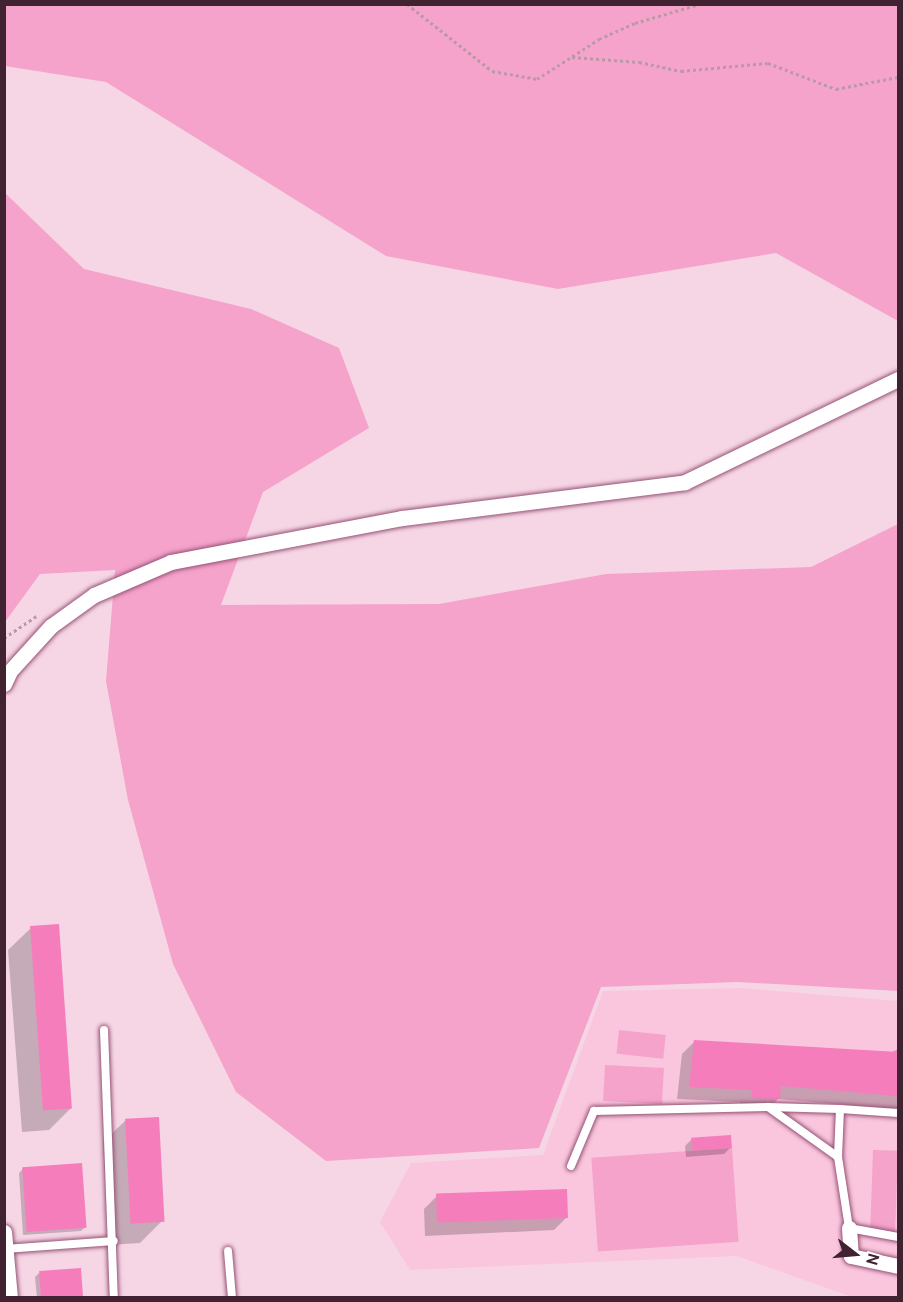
<!DOCTYPE html>
<style>
body{margin:0}
#map{position:relative;width:903px;height:1302px;overflow:hidden;background:#f6d6e5;font-family:Cabin,sans-serif}
div>[style]{position:absolute}
.built>*{inset:0;background:#fac6de}
.green>*{inset:0;background:#f5a3cb;transform-origin:0 0}
.shadow>*{inset:0;background:#0003}
.building>*{inset:0;background:#f57dbc;transform-origin:0 0}
.path>*{height:3px;margin-top:-1.5px;transform-origin:0;background:repeating-linear-gradient(90deg,#b999a8 0 3px,transparent 0 6px)}
.roads{filter:drop-shadow(0 0 2px #965275) drop-shadow(0 0 2px #965275)}
.service>*{height:8px;margin:-4px;padding:0 4px;transform-origin:4px;border-radius:4px;background:#fff}
.minor>*{height:15px;margin:-7.5px;padding:0 7.5px;transform-origin:7.5px;border-radius:7.5px;background:#fff}
span{translate:-50% -50%;white-space:nowrap;text-align:center;line-height:1.15;-webkit-text-stroke:6px #fff;paint-order:stroke}
.frame{position:absolute;inset:0;border:6px solid #402231;pointer-events:none}
.north{position:absolute;left:825px;top:1224px;width:60px;height:60px;-webkit-text-stroke:4px #fff;paint-order:stroke;rotate:106deg;font-size:16px;font-weight:700;line-height:24px;text-align:center;color:#402231}
.north::after{content:'';display:block;margin:auto;width:21px;height:27px;background:#402231;clip-path:polygon(50% 0,100% 100%,50% 72%,0 100%)}
</style>
<div id="map">
<div class="built">
<div style="clip-path:polygon(742px 988px,898px 1001px,898px 1296px,852px 1297px,737px 1256px,410px 1270px,380px 1222px,411px 1163px,543px 1155px,603px 991px)"></div>
</div>
<div class="green">
<div style="clip-path:polygon(4px 5px,898px 5px,898px 321px,776px 253px,558px 289px,386px 256px,106px 82px,5px 66px)"></div>
<div style="clip-path:polygon(4px 192px,84px 269px,251px 309px,339px 348px,369px 428px,263px 492px,221px 605px,439px 604px,606px 574px,811px 567px,898px 524px,898px 991px,738px 982px,601px 987px,539px 1148px,326px 1161px,236px 1092px,173px 964px,128px 800px,106px 681px,115px 570px,40px 574px,5px 622px)"></div>
<div style="left:619px;top:1030px;width:47px;height:24px;rotate:6deg"></div>
<div style="left:605px;top:1065px;width:59px;height:36px;rotate:3deg"></div>
<div style="left:732px;top:1148px;width:94px;height:141px;rotate:86deg"></div>
<div style="left:873px;top:1150px;width:25px;height:83px;rotate:2deg"></div>
</div>
<div class="shadow">
<div style="clip-path:polygon(31px 928px,71px 1108px,49px 1130px,22px 1132px,8px 950px)"></div>
<div style="clip-path:polygon(695px 1041px,890px 1053px,898px 1049px,898px 1110px,889px 1114px,883px 1108px,778px 1099px,766px 1111px,739px 1110px,740px 1102px,677px 1099px,682px 1054px)"></div>
<div style="clip-path:polygon(126px 1120px,162px 1221px,140px 1243px,108px 1245px,103px 1142px)"></div>
<div style="clip-path:polygon(691px 1140px,730px 1148px,724px 1154px,686px 1157px,685px 1146px)"></div>
<div style="clip-path:polygon(23px 1169px,85px 1227px,81px 1231px,23px 1235px,19px 1173px)"></div>
<div style="clip-path:polygon(437px 1196px,567px 1217px,554px 1230px,425px 1236px,424px 1209px)"></div>
<div style="clip-path:polygon(39px 1273px,81px 1298px,37px 1298px,35px 1277px)"></div>
</div>
<div class="building">
<div style="left:59px;top:924px;width:185px;height:29px;rotate:86deg"></div>
<div style="clip-path:polygon(694px 1040px,898px 1052px,898px 1096px,781px 1086px,780px 1099px,751px 1098px,752px 1090px,689px 1087px)"></div>
<div style="left:159px;top:1117px;width:105px;height:34px;rotate:87deg"></div>
<div style="left:731px;top:1135px;width:13px;height:40px;rotate:86deg"></div>
<div style="left:82px;top:1163px;width:65px;height:60px;rotate:86deg"></div>
<div style="left:567px;top:1189px;width:29px;height:131px;rotate:88deg"></div>
<div style="left:81px;top:1268px;width:30px;height:42px;rotate:86deg"></div>
</div>
<div class="path">
<div style="left:407px;top:4px;width:108px;rotate:38.2deg"></div>
<div style="left:492px;top:71px;width:46px;rotate:10.1deg"></div>
<div style="left:537px;top:79px;width:74px;rotate:-32.8deg"></div>
<div style="left:599px;top:39px;width:39px;rotate:-24deg"></div>
<div style="left:635px;top:23px;width:68px;rotate:-16.3deg"></div>
<div style="left:572px;top:57px;width:67px;rotate:4.3deg"></div>
<div style="left:639px;top:62px;width:43px;rotate:12.1deg"></div>
<div style="left:681px;top:71px;width:87px;rotate:-5.3deg"></div>
<div style="left:768px;top:63px;width:73px;rotate:20.9deg"></div>
<div style="left:836px;top:89px;width:63px;rotate:-11deg"></div>
<div style="left:4px;top:638px;width:41px;rotate:-34.1deg"></div>
</div>
<div class="roads">
<div class="service">
<div style="left:104px;top:1030px;width:268px;rotate:87.9deg"></div>
<div style="left:768px;top:1107px;width:72px;rotate:1.6deg"></div>
<div style="left:840px;top:1109px;width:48px;rotate:92.4deg"></div>
<div style="left:840px;top:1109px;width:58px;rotate:3.9deg"></div>
<div style="left:571px;top:1166px;width:60px;rotate:-67.3deg"></div>
<div style="left:594px;top:1111px;width:174px;rotate:-1.3deg"></div>
<div style="left:768px;top:1107px;width:86px;rotate:35.5deg"></div>
<div style="left:838px;top:1157px;width:72px;rotate:81.2deg"></div>
<div style="left:849px;top:1228px;width:50px;rotate:10.4deg"></div>
<div style="left:5px;top:1249px;width:109px;rotate:-4.2deg"></div>
<div style="left:228px;top:1251px;width:47px;rotate:85.1deg"></div>
</div>
<div class="minor">
<div style="left:4px;top:684px;width:14px;rotate:-65deg"></div>
<div style="left:10px;top:671px;width:61px;rotate:-47.7deg"></div>
<div style="left:51px;top:626px;width:53px;rotate:-35.8deg"></div>
<div style="left:94px;top:595px;width:84px;rotate:-23.2deg"></div>
<div style="left:171px;top:562px;width:235px;rotate:-10.8deg"></div>
<div style="left:402px;top:518px;width:285px;rotate:-7.2deg"></div>
<div style="left:685px;top:482px;width:237px;rotate:-25.8deg"></div>
<div style="left:849px;top:1228px;width:28px;rotate:86deg"></div>
<div style="left:851px;top:1256px;width:48px;rotate:12deg"></div>
<div style="left:4px;top:1232px;width:66px;rotate:84.8deg"></div>
</div>
</div>
<div class="frame"></div>
<div class="north">N</div>
</div>
